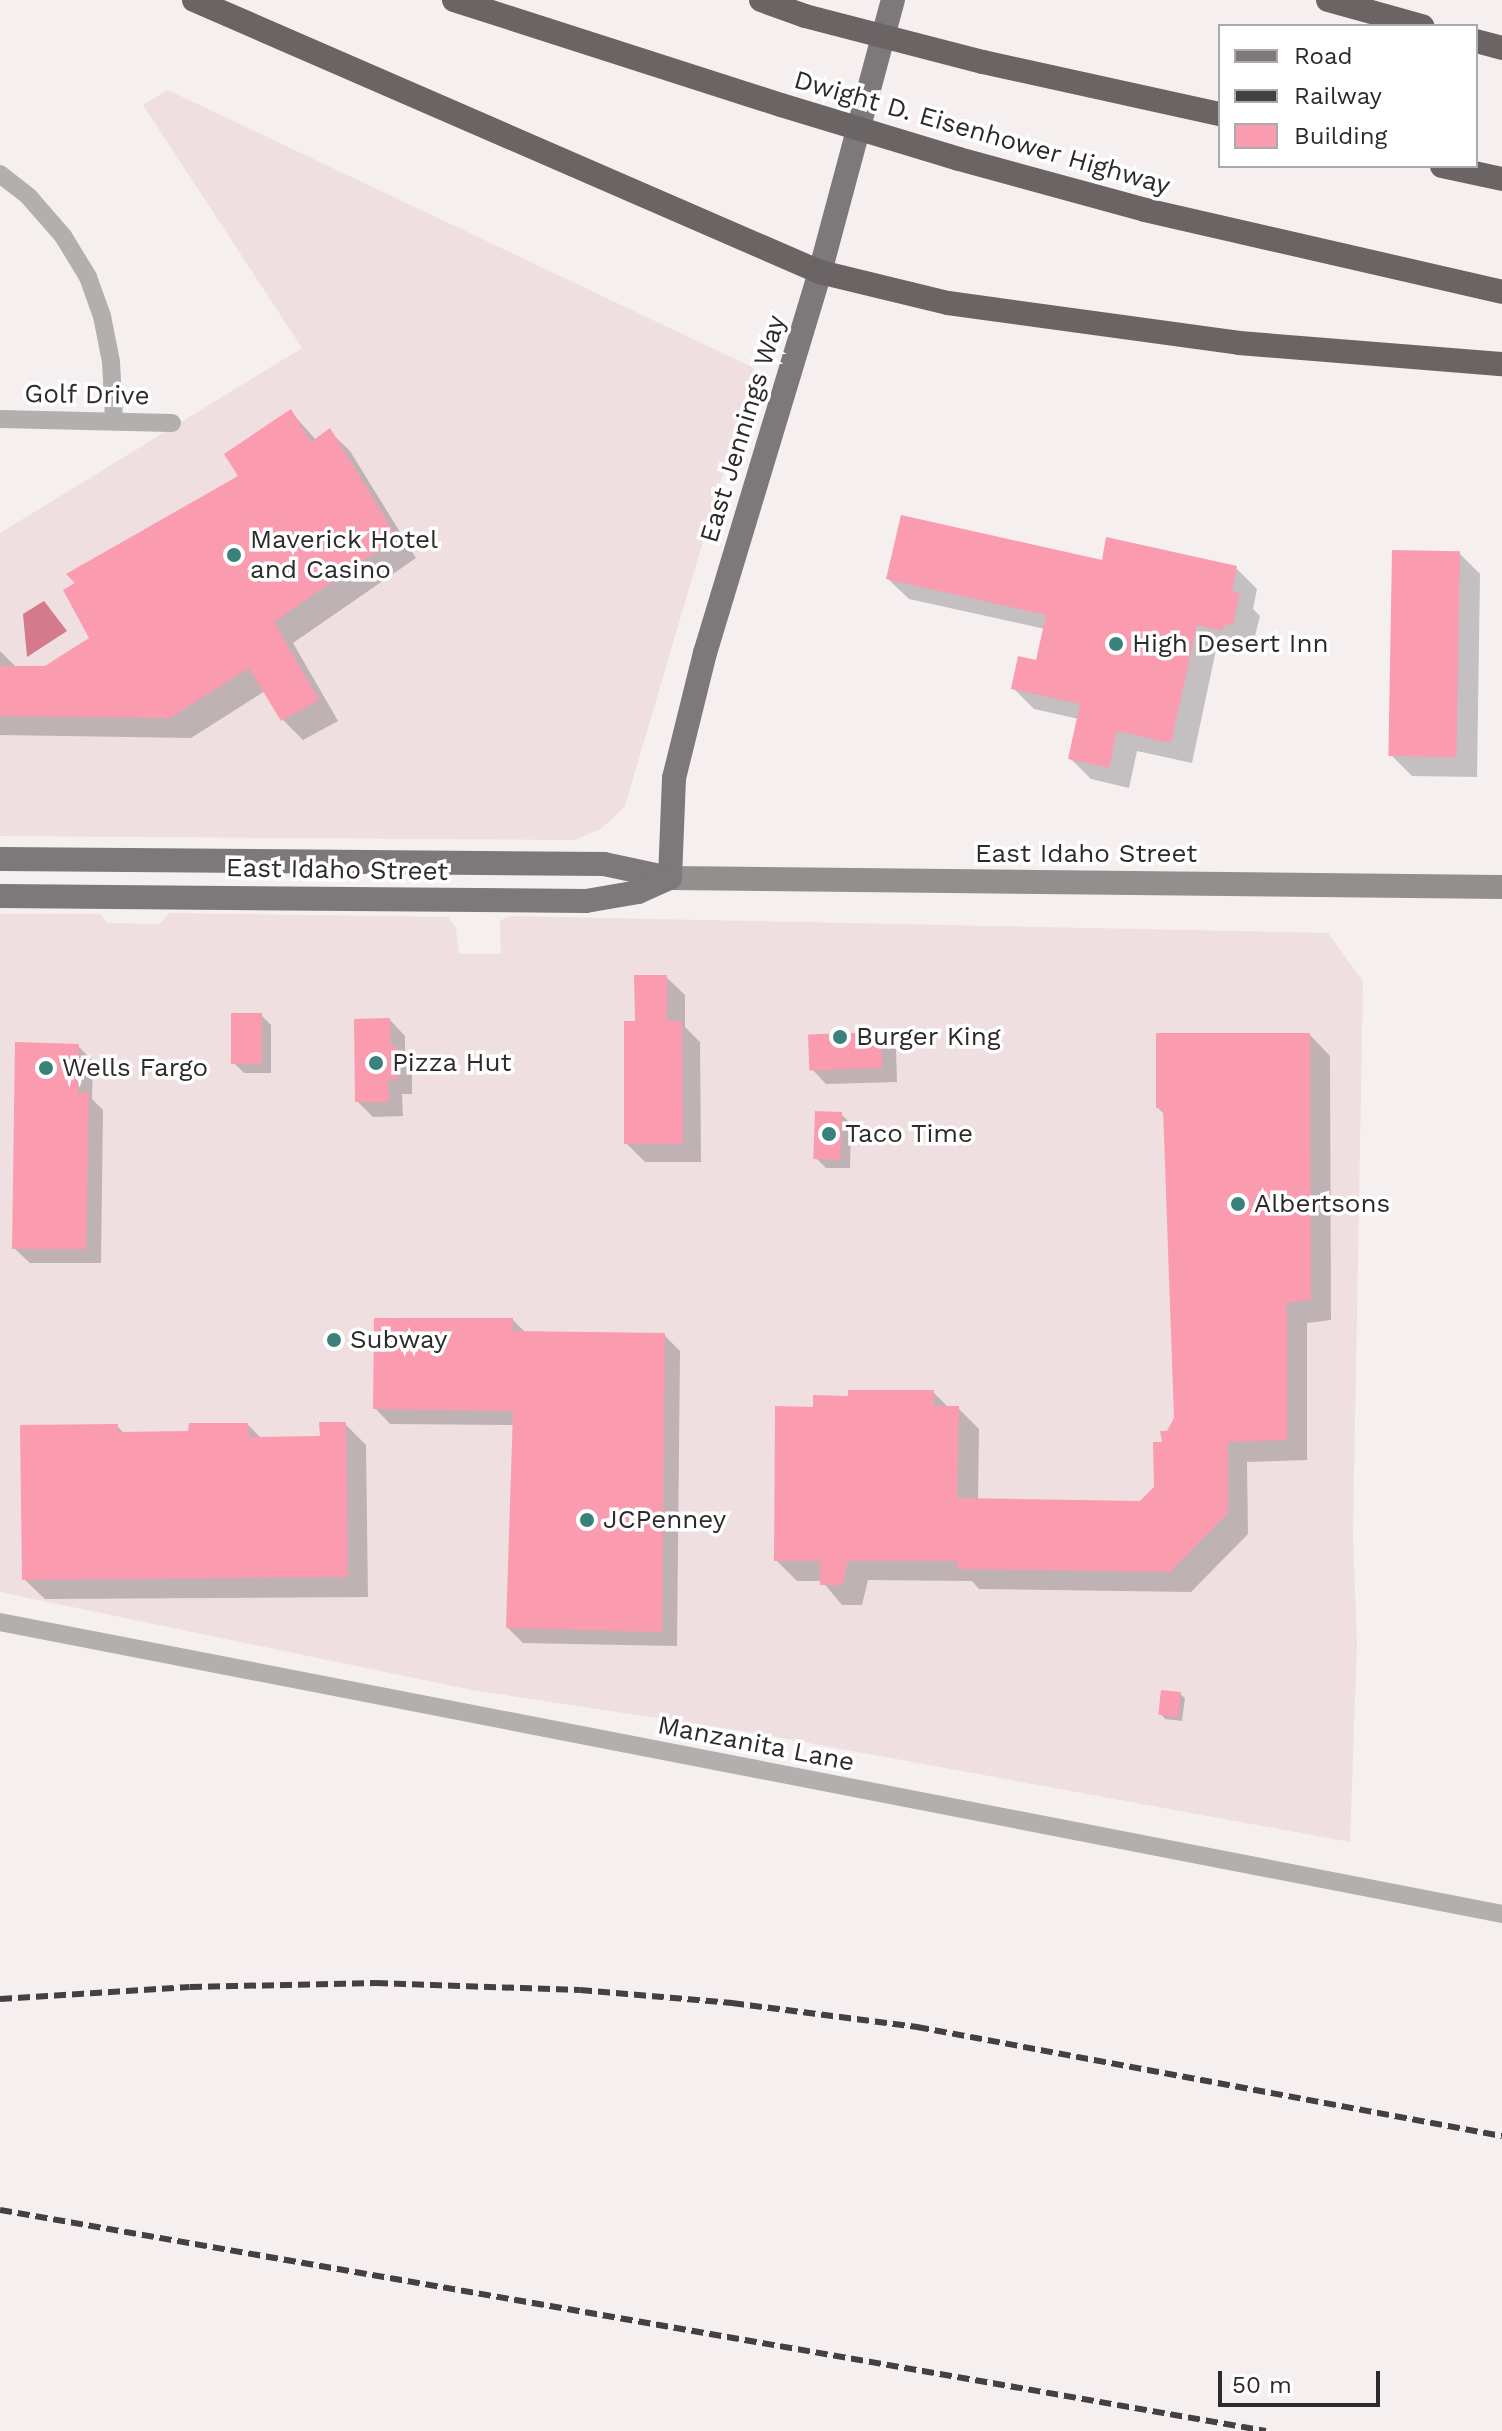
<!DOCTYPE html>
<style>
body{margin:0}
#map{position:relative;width:1502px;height:2431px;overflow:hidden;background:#f6eff0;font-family:"Work Sans",sans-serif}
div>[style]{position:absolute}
.built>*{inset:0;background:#efdfe1}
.water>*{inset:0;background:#d5798d}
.shadow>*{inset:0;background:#0003}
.building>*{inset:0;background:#fa9baf;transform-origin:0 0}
.street>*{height:18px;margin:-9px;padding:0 9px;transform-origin:9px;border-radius:9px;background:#b2afaf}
.secondary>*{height:24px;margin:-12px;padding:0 12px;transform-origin:12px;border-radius:12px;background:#938f8f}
.primary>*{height:24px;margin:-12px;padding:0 12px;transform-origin:12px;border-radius:12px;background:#7d7879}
.highway>*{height:24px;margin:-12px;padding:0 12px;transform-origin:12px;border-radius:12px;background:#6a6465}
.rail>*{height:6px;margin-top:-3px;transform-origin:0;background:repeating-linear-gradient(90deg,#434041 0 12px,transparent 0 18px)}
.highway-bridge>*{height:24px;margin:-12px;padding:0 12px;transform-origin:12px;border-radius:12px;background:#6a6465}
.dots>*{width:22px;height:22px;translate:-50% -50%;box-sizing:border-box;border:4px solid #fff;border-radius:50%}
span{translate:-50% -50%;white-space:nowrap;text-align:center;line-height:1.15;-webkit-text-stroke:7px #fff;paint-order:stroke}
.street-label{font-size:26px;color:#2d2a2b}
.poi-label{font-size:26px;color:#2d2a2b}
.left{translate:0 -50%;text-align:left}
.legend{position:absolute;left:1218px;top:24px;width:260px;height:144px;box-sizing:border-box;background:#fff;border:2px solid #abaaaa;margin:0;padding:10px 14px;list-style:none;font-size:24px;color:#2d2a2b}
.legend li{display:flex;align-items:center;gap:16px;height:40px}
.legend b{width:40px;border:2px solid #abaaaa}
.scale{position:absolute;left:1218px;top:2371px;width:162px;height:36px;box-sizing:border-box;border:4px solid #2d2a2b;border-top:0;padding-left:10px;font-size:24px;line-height:28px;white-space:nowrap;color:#2d2a2b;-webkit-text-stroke:6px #fff;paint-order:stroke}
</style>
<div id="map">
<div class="built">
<div style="clip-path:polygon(168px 90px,754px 368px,625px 806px,601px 829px,574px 840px,0 836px,0 533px,302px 348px,143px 105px)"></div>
<div style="clip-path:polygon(170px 913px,448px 917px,456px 928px,459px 954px,501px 954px,500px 921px,509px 916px,1328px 933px,1363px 981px,1353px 1535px,1357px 1645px,1350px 1842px,743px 1731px,472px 1690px,0 1592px,0 914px,100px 914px,108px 923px,160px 924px)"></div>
</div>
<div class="water">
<div style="clip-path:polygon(44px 601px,67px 631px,27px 657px,23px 614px)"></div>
</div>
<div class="shadow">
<div style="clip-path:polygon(291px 412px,317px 441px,329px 431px,350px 451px,416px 558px,293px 643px,338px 721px,303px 740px,282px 719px,265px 691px,191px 738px,0 735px,0 651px,17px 668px,45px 668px,91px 639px,241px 476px)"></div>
<div style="clip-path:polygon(1459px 553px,1480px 574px,1477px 777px,1412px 776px,1391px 755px)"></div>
<div style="clip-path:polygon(1103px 562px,1236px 568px,1257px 589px,1253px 609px,1260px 616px,1253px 644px,1246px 644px,1242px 650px,1217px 645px,1192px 763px,1137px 751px,1129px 788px,1091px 779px,1070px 758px,1079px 719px,1034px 709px,1013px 688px,1038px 662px,1045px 629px,909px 599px,888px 579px)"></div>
<div style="clip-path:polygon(666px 977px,685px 995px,685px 1027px,700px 1042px,701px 1162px,645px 1162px,626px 1143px,637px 1023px)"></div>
<div style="clip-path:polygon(261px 1015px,271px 1025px,271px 1073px,244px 1073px,234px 1063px)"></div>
<div style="clip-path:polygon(390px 1020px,405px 1036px,405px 1057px,412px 1064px,412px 1094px,402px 1094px,403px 1116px,373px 1117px,357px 1101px)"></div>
<div style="clip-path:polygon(881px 1034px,896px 1049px,897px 1082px,826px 1084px,811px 1068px)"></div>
<div style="clip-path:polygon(1310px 1035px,1330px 1056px,1331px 1320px,1307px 1323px,1307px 1460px,1247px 1462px,1248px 1534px,1191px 1592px,979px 1589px,972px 1581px,868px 1580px,862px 1605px,842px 1605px,822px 1581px,797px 1581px,776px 1560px,815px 1409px,933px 1392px,949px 1408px,958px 1408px,979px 1429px,978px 1500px,1140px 1503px,1156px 1488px,1164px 1444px,1176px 1418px,1165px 1115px,1158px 1108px)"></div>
<div style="clip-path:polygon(78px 1046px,93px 1061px,92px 1099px,103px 1110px,101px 1263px,30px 1263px,14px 1248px)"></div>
<div style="clip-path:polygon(841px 1114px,851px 1124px,850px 1168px,826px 1168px,816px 1158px)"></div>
<div style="clip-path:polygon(513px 1320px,527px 1334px,664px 1335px,680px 1351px,677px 1646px,523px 1643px,508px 1628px,515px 1425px,390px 1424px,375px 1408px)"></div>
<div style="clip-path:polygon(345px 1424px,366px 1445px,368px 1597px,45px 1599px,24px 1579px,117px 1426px,125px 1434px,190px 1433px,248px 1425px,261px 1438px,322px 1438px)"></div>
<div style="clip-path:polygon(1180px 1694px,1185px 1698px,1182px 1721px,1165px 1719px,1161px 1714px)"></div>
</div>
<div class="building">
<div style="clip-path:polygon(291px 409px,311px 442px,330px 428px,397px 537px,274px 622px,319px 700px,281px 721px,249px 668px,170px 718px,0 716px,0 666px,45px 666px,89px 638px,63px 590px,75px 583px,66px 574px,238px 476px,224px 454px)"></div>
<div style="clip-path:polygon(901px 515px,1102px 560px,1106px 537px,1237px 566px,1232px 592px,1240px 593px,1233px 624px,1225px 625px,1221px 631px,1197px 625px,1171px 743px,1117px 731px,1109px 768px,1068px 759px,1080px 704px,1011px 689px,1018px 656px,1036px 660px,1046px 615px,886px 579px)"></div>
<div style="left:1392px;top:550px;width:68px;height:206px;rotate:1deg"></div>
<div style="clip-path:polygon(634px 975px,667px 975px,667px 1021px,682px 1021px,683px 1144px,624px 1144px,624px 1021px,635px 1021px)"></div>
<div style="left:231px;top:1013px;width:31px;height:51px"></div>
<div style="clip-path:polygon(390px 1018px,391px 1046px,397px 1046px,398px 1079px,388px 1079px,389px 1102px,355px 1102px,354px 1019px)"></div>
<div style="left:881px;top:1032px;width:36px;height:73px;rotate:88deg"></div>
<div style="clip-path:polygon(1156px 1033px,1310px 1033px,1311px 1300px,1287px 1303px,1287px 1440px,1228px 1442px,1228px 1513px,1170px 1572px,957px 1569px,957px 1561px,848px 1561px,842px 1585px,820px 1585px,820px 1561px,774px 1561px,775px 1406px,813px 1407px,813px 1395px,848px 1396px,848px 1390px,934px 1390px,934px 1406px,959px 1406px,957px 1498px,1140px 1501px,1154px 1487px,1153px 1442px,1162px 1442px,1160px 1431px,1167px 1431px,1174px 1418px,1163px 1108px,1156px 1108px)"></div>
<div style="clip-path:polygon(15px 1042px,79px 1044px,78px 1093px,89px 1093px,86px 1249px,12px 1249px)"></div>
<div style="left:815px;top:1111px;width:27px;height:48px;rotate:2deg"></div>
<div style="clip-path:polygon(374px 1318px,513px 1318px,513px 1331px,665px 1333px,662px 1632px,506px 1628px,513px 1411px,373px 1409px)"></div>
<div style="clip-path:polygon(319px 1422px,346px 1422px,348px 1577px,22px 1580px,20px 1425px,118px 1424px,118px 1432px,188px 1431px,189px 1423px,248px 1423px,249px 1437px,320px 1436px)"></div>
<div style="left:1161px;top:1690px;width:20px;height:25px;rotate:6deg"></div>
</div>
<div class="street">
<div style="left:0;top:174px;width:37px;rotate:38deg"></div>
<div style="left:29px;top:197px;width:52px;rotate:48.9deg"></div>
<div style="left:63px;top:236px;width:48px;rotate:58.6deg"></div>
<div style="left:88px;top:277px;width:41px;rotate:70.3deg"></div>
<div style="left:102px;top:316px;width:47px;rotate:78.9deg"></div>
<div style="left:111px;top:362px;width:58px;rotate:87deg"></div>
<div style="left:0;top:419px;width:172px;rotate:1.3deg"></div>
<div style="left:0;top:1622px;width:1530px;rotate:11deg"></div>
</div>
<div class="secondary">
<div style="left:670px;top:878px;width:832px;rotate:0.62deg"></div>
</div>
<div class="primary">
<div style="left:0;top:859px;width:604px;rotate:0.47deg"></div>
<div style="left:604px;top:864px;width:67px;rotate:12deg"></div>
<div style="left:670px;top:878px;width:100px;rotate:-87.7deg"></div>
<div style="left:674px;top:778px;width:129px;rotate:-76.1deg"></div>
<div style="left:705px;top:653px;width:398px;rotate:-73.2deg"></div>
<div style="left:820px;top:272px;width:282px;rotate:-75deg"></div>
<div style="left:0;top:896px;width:586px;rotate:0.49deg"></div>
<div style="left:586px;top:901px;width:53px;rotate:-9.8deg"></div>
<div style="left:638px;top:892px;width:35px;rotate:-24deg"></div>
</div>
<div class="highway">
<div style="left:194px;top:0;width:683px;rotate:23.49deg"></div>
<div style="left:820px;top:272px;width:132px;rotate:13.6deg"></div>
<div style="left:948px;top:303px;width:294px;rotate:7.8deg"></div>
<div style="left:1239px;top:343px;width:264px;rotate:4.6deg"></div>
<div style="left:454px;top:0;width:343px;rotate:17.8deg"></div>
<div style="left:761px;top:0;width:47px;rotate:20deg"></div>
<div style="left:1328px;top:0;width:98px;rotate:15.5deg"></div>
<div style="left:1476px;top:41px;width:27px;rotate:15deg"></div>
<div style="left:983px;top:62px;width:243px;rotate:12.4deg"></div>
<div style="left:959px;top:159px;width:193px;rotate:15.3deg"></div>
<div style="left:1145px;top:210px;width:366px;rotate:12.9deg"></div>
<div style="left:1442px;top:166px;width:61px;rotate:12.2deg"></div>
</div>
<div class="rail">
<div style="left:0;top:1999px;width:190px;rotate:-3.6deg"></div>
<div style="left:190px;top:1987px;width:186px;rotate:-1.2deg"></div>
<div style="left:376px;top:1983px;width:204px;rotate:2deg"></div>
<div style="left:580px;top:1990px;width:153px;rotate:4.9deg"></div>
<div style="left:732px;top:2003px;width:187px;rotate:7.4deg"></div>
<div style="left:917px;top:2027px;width:595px;rotate:10.55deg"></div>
<div style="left:0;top:2210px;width:1285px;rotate:9.9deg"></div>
</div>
<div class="highway-bridge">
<div style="left:805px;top:16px;width:184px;rotate:14.5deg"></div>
<div style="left:781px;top:105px;width:186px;rotate:16.9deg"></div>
</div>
<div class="dots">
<div style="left:234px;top:555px;background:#3a817a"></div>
<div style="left:1116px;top:644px;background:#3a817a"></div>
<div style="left:840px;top:1037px;background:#3a817a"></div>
<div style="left:376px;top:1063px;background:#3a817a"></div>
<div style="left:46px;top:1068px;background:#3a817a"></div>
<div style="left:829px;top:1134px;background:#3a817a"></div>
<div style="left:1238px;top:1204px;background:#3a817a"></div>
<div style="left:334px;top:1340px;background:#3a817a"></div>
<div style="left:587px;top:1520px;background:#3a817a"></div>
</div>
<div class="street-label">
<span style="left:982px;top:133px;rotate:16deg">Dwight D. Eisenhower Highway</span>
<span style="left:87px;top:395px;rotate:1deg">Golf Drive</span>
<span style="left:743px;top:429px;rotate:-73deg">East Jennings Way</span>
<span style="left:1086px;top:854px">East Idaho Street</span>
<span style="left:337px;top:870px;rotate:1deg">East Idaho Street</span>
<span style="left:756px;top:1744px;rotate:11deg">Manzanita Lane</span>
</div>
<div class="poi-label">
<span class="left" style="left:250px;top:555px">Maverick Hotel<br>and Casino</span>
<span class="left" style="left:1132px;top:644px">High Desert Inn</span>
<span class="left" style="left:856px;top:1037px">Burger King</span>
<span class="left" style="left:392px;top:1063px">Pizza Hut</span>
<span class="left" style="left:62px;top:1068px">Wells Fargo</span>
<span class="left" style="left:845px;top:1134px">Taco Time</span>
<span class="left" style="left:1254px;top:1204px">Albertsons</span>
<span class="left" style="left:350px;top:1340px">Subway</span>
<span class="left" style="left:603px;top:1520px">JCPenney</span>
</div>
<ul class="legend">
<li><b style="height:10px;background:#7d7879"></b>Road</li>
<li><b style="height:10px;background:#434041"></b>Railway</li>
<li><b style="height:22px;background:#fa9baf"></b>Building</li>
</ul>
<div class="scale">50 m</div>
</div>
